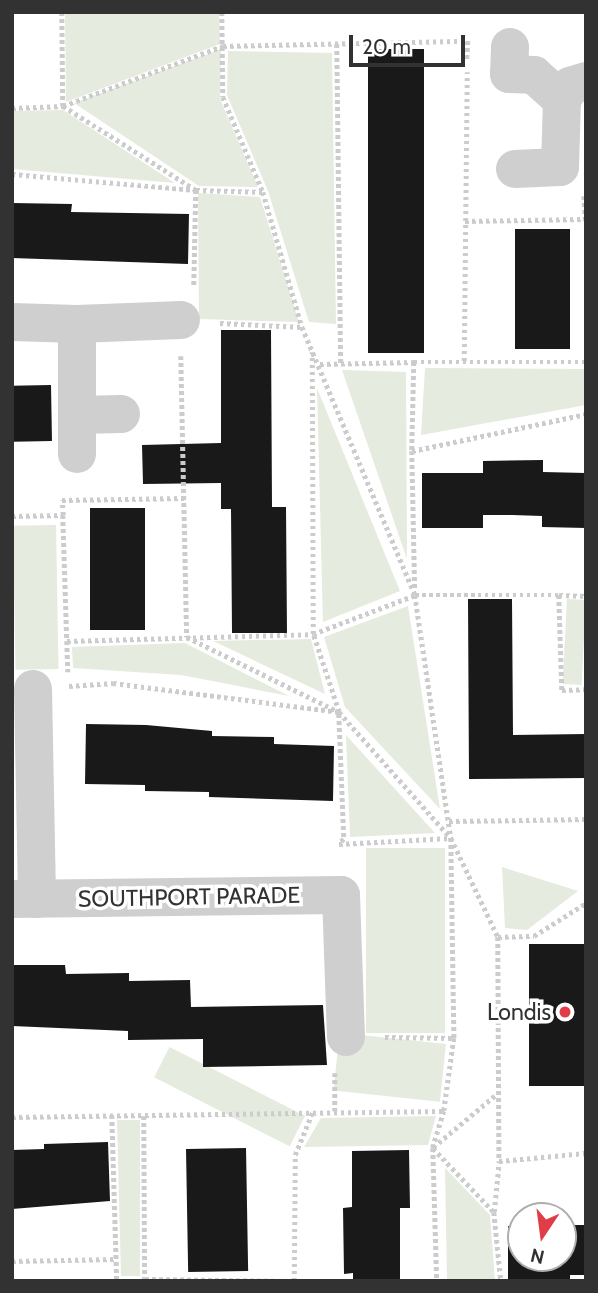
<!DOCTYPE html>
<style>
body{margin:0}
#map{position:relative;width:598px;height:1293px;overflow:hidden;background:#fff;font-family:Cabin,sans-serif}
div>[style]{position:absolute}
.green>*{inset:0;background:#e5ebde;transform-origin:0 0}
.building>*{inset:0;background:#191919;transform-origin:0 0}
.path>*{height:4.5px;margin-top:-2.25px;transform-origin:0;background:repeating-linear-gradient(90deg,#ccc 0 3.5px,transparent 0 7px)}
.minor>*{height:38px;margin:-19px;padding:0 19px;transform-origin:19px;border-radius:19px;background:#cfcfcf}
.dots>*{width:19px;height:19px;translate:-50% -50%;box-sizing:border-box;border:4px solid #fff;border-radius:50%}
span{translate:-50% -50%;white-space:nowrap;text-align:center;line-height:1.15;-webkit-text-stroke:7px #fff;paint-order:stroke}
.street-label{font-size:23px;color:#323232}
.poi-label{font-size:23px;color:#323232}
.right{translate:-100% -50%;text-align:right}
.frame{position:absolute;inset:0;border:14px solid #323232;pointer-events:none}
.north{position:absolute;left:507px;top:1202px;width:70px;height:70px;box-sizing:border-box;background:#fff;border:2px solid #adadad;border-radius:50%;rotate:193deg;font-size:19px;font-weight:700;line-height:28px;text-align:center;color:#323232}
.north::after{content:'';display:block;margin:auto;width:24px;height:32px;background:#e03d49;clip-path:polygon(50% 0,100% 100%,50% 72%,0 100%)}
.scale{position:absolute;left:349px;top:35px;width:116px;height:32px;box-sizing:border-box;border:4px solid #323232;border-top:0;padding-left:9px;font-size:21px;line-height:24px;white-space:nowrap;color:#323232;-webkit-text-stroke:5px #fff;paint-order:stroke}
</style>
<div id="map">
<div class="green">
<div style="clip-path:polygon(65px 12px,219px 12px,220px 44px,66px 102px)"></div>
<div style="clip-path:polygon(221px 49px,220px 99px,258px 187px,199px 186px,74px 103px)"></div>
<div style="clip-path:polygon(228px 51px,332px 53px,336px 324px,309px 322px,268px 191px,227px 95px)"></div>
<div style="clip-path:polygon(63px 110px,175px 183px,12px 169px,12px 111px)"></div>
<div style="clip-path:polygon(198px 193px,260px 197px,299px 322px,199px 319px)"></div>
<div style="clip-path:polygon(425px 368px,586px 369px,586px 405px,421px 435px)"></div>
<div style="clip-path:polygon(342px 370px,406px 372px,407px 559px)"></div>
<div style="clip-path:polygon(317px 388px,400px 591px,323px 622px)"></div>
<div style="left:56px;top:525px;width:144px;height:43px;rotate:89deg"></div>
<div style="left:567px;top:599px;width:19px;height:85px;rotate:3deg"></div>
<div style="clip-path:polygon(408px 606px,440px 809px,345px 707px,324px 637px)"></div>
<div style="clip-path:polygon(311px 639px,325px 694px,213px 641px)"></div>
<div style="clip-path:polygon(185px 643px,289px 696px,181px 675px,73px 668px,72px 647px)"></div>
<div style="clip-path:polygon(346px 735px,435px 833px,350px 837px)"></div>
<div style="left:445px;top:848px;width:185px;height:79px;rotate:90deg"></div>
<div style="clip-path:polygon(502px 867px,578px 891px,527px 930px,505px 928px)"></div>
<div style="left:446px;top:1044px;width:58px;height:107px;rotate:96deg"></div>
<div style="left:305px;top:1116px;width:34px;height:152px;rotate:117deg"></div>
<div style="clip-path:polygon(436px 1116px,428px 1145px,304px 1147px,321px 1118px)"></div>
<div style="clip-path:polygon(117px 1120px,140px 1120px,140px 1276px,121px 1276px)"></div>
<div style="clip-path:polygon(445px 1168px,490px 1215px,495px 1281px,447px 1281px)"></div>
</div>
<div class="building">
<div style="left:368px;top:49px;width:56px;height:304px"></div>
<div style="clip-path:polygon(12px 203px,72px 204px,71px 212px,189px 214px,188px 264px,12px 258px)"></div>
<div style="left:570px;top:229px;width:120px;height:55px;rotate:90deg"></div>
<div style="clip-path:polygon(221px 330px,271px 330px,272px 507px,286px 507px,287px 633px,232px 633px,231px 509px,221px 509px,221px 483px,143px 484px,142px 445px,221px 443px)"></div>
<div style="left:51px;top:385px;width:56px;height:39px;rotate:89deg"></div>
<div style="clip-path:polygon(543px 460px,543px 472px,586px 473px,586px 528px,542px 527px,542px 516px,512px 515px,483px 515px,483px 528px,422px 528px,422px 473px,483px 473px,483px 461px)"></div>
<div style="left:90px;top:508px;width:55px;height:122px"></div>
<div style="clip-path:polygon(468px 599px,512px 599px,513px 735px,586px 734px,586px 778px,469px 779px)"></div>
<div style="clip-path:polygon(86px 724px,146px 725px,212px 731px,212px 736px,274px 737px,274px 744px,334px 746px,333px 801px,209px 797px,209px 792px,145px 791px,145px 785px,85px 784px)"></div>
<div style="left:586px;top:944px;width:142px;height:57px;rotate:90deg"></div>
<div style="clip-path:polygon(12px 965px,65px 965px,66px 974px,129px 973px,129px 981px,190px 980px,191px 1007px,323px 1005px,327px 1065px,203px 1067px,203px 1039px,128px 1040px,128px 1031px,12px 1026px)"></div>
<div style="clip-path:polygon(108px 1142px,110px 1201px,12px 1209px,12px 1150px,44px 1149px,44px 1144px)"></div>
<div style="left:246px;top:1148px;width:123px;height:60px;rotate:89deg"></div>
<div style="clip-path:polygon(409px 1150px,410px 1208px,400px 1208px,400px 1281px,353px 1281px,353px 1273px,344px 1274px,343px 1208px,352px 1207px,352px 1151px)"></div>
<div style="clip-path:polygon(563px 1225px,586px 1225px,586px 1275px,570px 1275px,570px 1281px,508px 1281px,508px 1226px,521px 1226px,521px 1258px,563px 1258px)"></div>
</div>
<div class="path">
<div style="left:62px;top:12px;width:94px;rotate:89.4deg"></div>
<div style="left:63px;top:106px;width:171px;rotate:-20.6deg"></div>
<div style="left:223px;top:46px;width:245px;rotate:-1.2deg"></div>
<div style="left:468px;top:41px;width:19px;rotate:93deg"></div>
<div style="left:222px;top:12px;width:85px;rotate:89.3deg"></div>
<div style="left:223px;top:97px;width:103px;rotate:67.2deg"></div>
<div style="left:263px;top:192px;width:141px;rotate:73.9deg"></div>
<div style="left:302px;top:327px;width:291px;rotate:67.1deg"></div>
<div style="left:415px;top:595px;width:246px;rotate:81.6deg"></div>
<div style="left:451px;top:838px;width:200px;rotate:89.1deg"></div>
<div style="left:454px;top:1038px;width:74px;rotate:97.8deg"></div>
<div style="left:444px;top:1111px;width:39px;rotate:107deg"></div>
<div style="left:433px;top:1148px;width:133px;rotate:88.3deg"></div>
<div style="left:337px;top:44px;width:320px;rotate:89.3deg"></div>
<div style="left:12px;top:108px;width:51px;rotate:-2.2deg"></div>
<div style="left:63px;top:106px;width:157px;rotate:32.3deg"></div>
<div style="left:196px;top:190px;width:67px;rotate:1.7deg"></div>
<div style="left:12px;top:174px;width:185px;rotate:5deg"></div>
<div style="left:196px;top:190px;width:96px;rotate:91.2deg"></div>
<div style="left:584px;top:196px;width:26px;rotate:86deg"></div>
<div style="left:465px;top:221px;width:118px;rotate:-1deg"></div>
<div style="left:220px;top:323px;width:82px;rotate:2.8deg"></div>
<div style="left:181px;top:356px;width:281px;rotate:88.8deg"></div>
<div style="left:187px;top:637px;width:169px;rotate:26.3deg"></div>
<div style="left:339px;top:712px;width:82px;rotate:-108.4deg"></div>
<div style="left:313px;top:634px;width:109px;rotate:-20.9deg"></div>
<div style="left:415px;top:595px;width:144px"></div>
<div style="left:559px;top:595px;width:95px;rotate:88.2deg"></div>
<div style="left:562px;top:690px;width:24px;rotate:-2deg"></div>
<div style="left:464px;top:361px;width:289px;rotate:-89.4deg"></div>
<div style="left:414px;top:362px;width:172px"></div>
<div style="left:320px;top:364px;width:94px;rotate:-1.2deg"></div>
<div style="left:414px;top:362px;width:89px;rotate:91.3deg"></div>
<div style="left:412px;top:451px;width:178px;rotate:-12deg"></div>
<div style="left:412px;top:451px;width:139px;rotate:88.8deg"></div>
<div style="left:63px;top:515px;width:15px;rotate:-94deg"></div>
<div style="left:62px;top:500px;width:122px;rotate:-0.9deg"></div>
<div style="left:12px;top:516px;width:51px;rotate:-1.1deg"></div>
<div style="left:63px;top:515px;width:126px;rotate:88.2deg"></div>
<div style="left:67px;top:641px;width:246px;rotate:-1.6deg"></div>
<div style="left:313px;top:634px;width:282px;rotate:-90.2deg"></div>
<div style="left:559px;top:595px;width:27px;rotate:2deg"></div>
<div style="left:67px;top:641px;width:31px;rotate:88deg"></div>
<div style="left:69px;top:686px;width:44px;rotate:-3.9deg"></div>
<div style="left:113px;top:683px;width:228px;rotate:7.3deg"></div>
<div style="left:339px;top:712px;width:169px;rotate:48.4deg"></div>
<div style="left:451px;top:838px;width:110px;rotate:64.6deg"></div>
<div style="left:498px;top:937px;width:224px;rotate:89.7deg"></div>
<div style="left:499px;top:1161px;width:87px;rotate:-5.3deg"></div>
<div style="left:339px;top:714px;width:125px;rotate:87.7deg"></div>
<div style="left:344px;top:839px;width:7px;rotate:135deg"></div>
<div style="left:339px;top:844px;width:111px;rotate:-3.1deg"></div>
<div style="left:449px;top:821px;width:137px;rotate:-0.8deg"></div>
<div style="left:498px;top:937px;width:36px;rotate:-2deg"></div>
<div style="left:534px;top:936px;width:62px;rotate:-32.4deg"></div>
<div style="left:385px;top:1037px;width:69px;rotate:0.8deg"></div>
<div style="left:335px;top:1073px;width:38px;rotate:90deg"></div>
<div style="left:495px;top:1096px;width:81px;rotate:140deg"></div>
<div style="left:433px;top:1148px;width:88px;rotate:46.4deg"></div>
<div style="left:494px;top:1212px;width:69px;rotate:84.2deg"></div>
<div style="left:112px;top:1115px;width:166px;rotate:88.3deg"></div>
<div style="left:144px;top:1116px;width:165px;rotate:89.7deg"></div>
<div style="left:12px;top:1117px;width:432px;rotate:-0.8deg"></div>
<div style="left:494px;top:1212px;width:51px;rotate:-84.4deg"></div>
<div style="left:12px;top:1261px;width:103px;rotate:-1.1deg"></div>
<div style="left:145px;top:1279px;width:148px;rotate:0.8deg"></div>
<div style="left:294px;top:1281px;width:126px;rotate:-89.5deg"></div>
<div style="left:295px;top:1155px;width:48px;rotate:-67.8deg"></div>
</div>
<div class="minor">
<div style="left:510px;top:47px;width:27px;rotate:92deg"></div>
<div style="left:509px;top:74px;width:25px;rotate:2deg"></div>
<div style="left:534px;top:75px;width:38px;rotate:42deg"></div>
<div style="left:515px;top:169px;width:45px;rotate:-2.5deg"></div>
<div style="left:560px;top:167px;width:67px;rotate:-88.3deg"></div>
<div style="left:562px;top:100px;width:16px;rotate:-60deg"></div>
<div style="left:570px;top:86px;width:17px;rotate:-17deg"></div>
<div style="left:12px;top:322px;width:65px;rotate:1.8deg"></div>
<div style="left:77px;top:324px;width:130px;rotate:90deg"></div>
<div style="left:77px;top:324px;width:104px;rotate:-2.2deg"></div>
<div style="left:77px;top:415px;width:44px;rotate:-1.3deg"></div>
<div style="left:33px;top:689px;width:210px;rotate:88.9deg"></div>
<div style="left:12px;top:899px;width:329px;rotate:-0.7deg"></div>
<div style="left:341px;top:895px;width:142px;rotate:88deg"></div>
</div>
<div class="dots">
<div style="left:565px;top:1012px;background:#e03d49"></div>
</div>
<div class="street-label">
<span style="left:189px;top:897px;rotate:-1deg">SOUTHPORT PARADE</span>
</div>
<div class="poi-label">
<span class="right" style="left:551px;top:1012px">Londis</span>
</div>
<div class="frame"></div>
<div class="north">N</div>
<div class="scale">20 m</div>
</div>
